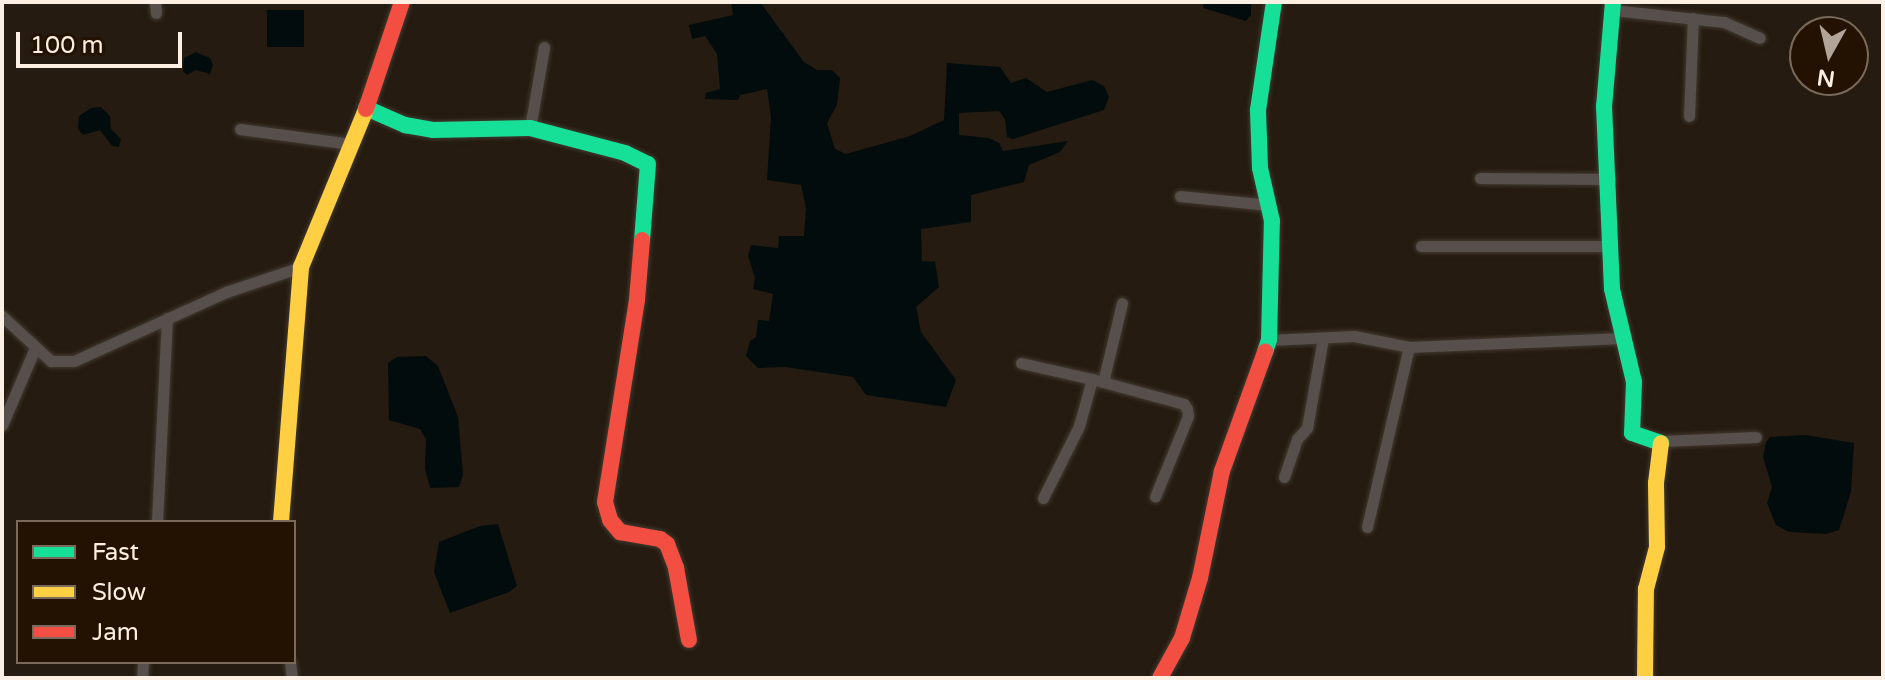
<!DOCTYPE html>
<style>
body{margin:0}
#map{position:relative;width:1885px;height:680px;overflow:hidden;background:#251b10;font-family:"Varela Round",sans-serif}
div>[style]{position:absolute}
.water>*{inset:0;background:#030c0c;transform-origin:0 0}
.roads{filter:drop-shadow(0 0 2px #41392f) drop-shadow(0 0 2px #41392f)}
.street>*{height:11px;margin:-5.5px;padding:0 5.5px;transform-origin:5.5px;border-radius:5.5px;background:#574f4c}
.fast>*{height:16px;margin:-8px;padding:0 8px;transform-origin:8px;border-radius:8px;background:#16e098}
.slow>*{height:16px;margin:-8px;padding:0 8px;transform-origin:8px;border-radius:8px;background:#ffcf43}
.jam>*{height:16px;margin:-8px;padding:0 8px;transform-origin:8px;border-radius:8px;background:#f24e42}
span{translate:-50% -50%;white-space:nowrap;text-align:center;line-height:1.15;-webkit-text-stroke:8px #231201;paint-order:stroke}
.frame{position:absolute;inset:0;border:4px solid #fcefe3;pointer-events:none}
.legend{position:absolute;left:16px;top:520px;width:280px;height:144px;box-sizing:border-box;background:#231201;border:2px solid #7a6a5b;margin:0;padding:10px 14px;list-style:none;font-size:24px;color:#fcefe3}
.legend li{display:flex;align-items:center;gap:16px;height:40px}
.legend b{width:40px;border:2px solid #7a6a5b}
.north{position:absolute;left:1789px;top:16px;width:80px;height:80px;box-sizing:border-box;background:#231201;border:2px solid #7a6a5b;border-radius:50%;rotate:188deg;font-size:22px;font-weight:700;line-height:32px;text-align:center;color:#fcefe3}
.north::after{content:'';display:block;margin:auto;width:28px;height:36px;background:#b1a599;clip-path:polygon(50% 0,100% 100%,50% 72%,0 100%)}
.scale{position:absolute;left:16px;top:32px;width:166px;height:36px;box-sizing:border-box;border:4px solid #fcefe3;border-top:0;padding-left:10px;font-size:24px;line-height:28px;white-space:nowrap;color:#fcefe3;-webkit-text-stroke:6px #231201;paint-order:stroke}
</style>
<div id="map">
<div class="water">
<div style="clip-path:polygon(731px 2px,760px 2px,804px 62px,817px 70px,832px 70px,840px 78px,837px 105px,827px 123px,835px 149px,846px 154px,910px 136px,944px 120px,947px 63px,1000px 67px,1011px 83px,1026px 78px,1047px 92px,1092px 80px,1104px 86px,1109px 97px,1104px 110px,1013px 139px,1007px 137px,1005px 119px,999px 111px,959px 113px,959px 135px,989px 138px,999px 143px,1003px 151px,1068px 141px,1060px 152px,1029px 165px,1024px 182px,971px 195px,971px 222px,921px 229px,922px 261px,935px 262px,939px 287px,916px 307px,921px 332px,956px 380px,946px 407px,866px 395px,853px 377px,785px 367px,758px 368px,746px 356px,750px 341px,756px 337px,758px 320px,769px 321px,773px 294px,753px 289px,755px 278px,748px 256px,750px 248px,751px 245px,778px 248px,779px 236px,804px 236px,806px 208px,801px 185px,767px 180px,771px 117px,767px 89px,740px 95px,738px 100px,705px 99px,706px 93px,720px 89px,717px 54px,705px 36px,692px 39px,689px 25px,733px 15px)"></div>
<div style="clip-path:polygon(1204px 2px,1251px 2px,1251px 15px,1246px 21px,1203px 8px)"></div>
<div style="left:267px;top:10px;width:37px;height:37px"></div>
<div style="clip-path:polygon(196px 52px,210px 58px,213px 65px,210px 74px,196px 70px,187px 75px,183px 71px,184px 58px)"></div>
<div style="clip-path:polygon(101px 107px,110px 116px,111px 129px,121px 139px,119px 147px,112px 146px,100px 130px,83px 135px,78px 129px,79px 116px,91px 108px)"></div>
<div style="clip-path:polygon(426px 356px,438px 366px,458px 417px,463px 475px,459px 487px,430px 488px,425px 469px,426px 439px,420px 429px,389px 420px,388px 363px,397px 357px)"></div>
<div style="clip-path:polygon(1806px 435px,1854px 443px,1851px 492px,1839px 530px,1826px 534px,1789px 532px,1776px 525px,1767px 503px,1772px 487px,1763px 457px,1766px 443px,1770px 437px)"></div>
<div style="clip-path:polygon(498px 524px,517px 586px,509px 592px,450px 613px,434px 572px,439px 542px,480px 526px)"></div>
</div>
<div class="roads">
<div class="street">
<div style="left:155px;top:2px;width:11px;rotate:85deg"></div>
<div style="left:1613px;top:10px;width:112px;rotate:6.2deg"></div>
<div style="left:1724px;top:22px;width:39px;rotate:24deg"></div>
<div style="left:1689px;top:116px;width:98px;rotate:-87.7deg"></div>
<div style="left:530px;top:128px;width:82px;rotate:-80.2deg"></div>
<div style="left:240px;top:129px;width:112px;rotate:7.7deg"></div>
<div style="left:1480px;top:178px;width:130px;rotate:0.4deg"></div>
<div style="left:1180px;top:196px;width:89px;rotate:5.8deg"></div>
<div style="left:1421px;top:246px;width:189px"></div>
<div style="left:1122px;top:303px;width:81px;rotate:103.5deg"></div>
<div style="left:1103px;top:382px;width:84px;rotate:15.2deg"></div>
<div style="left:1184px;top:404px;width:6px;rotate:59deg"></div>
<div style="left:1187px;top:409px;width:7px;rotate:82deg"></div>
<div style="left:1188px;top:416px;width:87px;rotate:112.2deg"></div>
<div style="left:2px;top:316px;width:67px;rotate:42.6deg"></div>
<div style="left:51px;top:361px;width:23px"></div>
<div style="left:74px;top:361px;width:167px;rotate:-24.4deg"></div>
<div style="left:226px;top:292px;width:79px;rotate:-18.4deg"></div>
<div style="left:1269px;top:340px;width:85px;rotate:-2.7deg"></div>
<div style="left:1354px;top:336px;width:56px;rotate:11.3deg"></div>
<div style="left:1409px;top:347px;width:214px;rotate:-2.4deg"></div>
<div style="left:1021px;top:363px;width:73px;rotate:12.7deg"></div>
<div style="left:2px;top:425px;width:84px;rotate:-66.8deg"></div>
<div style="left:1661px;top:441px;width:95px;rotate:-2.4deg"></div>
<div style="left:1284px;top:477px;width:40px;rotate:-71.1deg"></div>
<div style="left:1297px;top:439px;width:15px;rotate:-48deg"></div>
<div style="left:1307px;top:428px;width:91px;rotate:-79.9deg"></div>
<div style="left:1043px;top:498px;width:80px;rotate:-63.4deg"></div>
<div style="left:1079px;top:426px;width:49px;rotate:-74.5deg"></div>
<div style="left:1092px;top:379px;width:11px;rotate:15deg"></div>
<div style="left:157px;top:522px;width:204px;rotate:-87.2deg"></div>
<div style="left:1367px;top:527px;width:185px;rotate:-76.9deg"></div>
<div style="left:290px;top:662px;width:16px;rotate:83deg"></div>
<div style="left:142px;top:678px;width:16px;rotate:-86deg"></div>
</div>
<div class="fast">
<div style="left:1613px;top:2px;width:104px;rotate:94.9deg"></div>
<div style="left:1604px;top:106px;width:183px;rotate:87.5deg"></div>
<div style="left:1612px;top:289px;width:96px;rotate:76.7deg"></div>
<div style="left:1634px;top:382px;width:51px;rotate:92.2deg"></div>
<div style="left:1632px;top:433px;width:31px;rotate:19deg"></div>
<div style="left:366px;top:108px;width:43px;rotate:23.6deg"></div>
<div style="left:405px;top:125px;width:28px;rotate:10deg"></div>
<div style="left:433px;top:130px;width:97px;rotate:-1.2deg"></div>
<div style="left:530px;top:128px;width:98px;rotate:14.7deg"></div>
<div style="left:625px;top:153px;width:25px;rotate:26deg"></div>
<div style="left:648px;top:164px;width:76px;rotate:94.5deg"></div>
<div style="left:1265px;top:352px;width:13px;rotate:-72deg"></div>
<div style="left:1269px;top:340px;width:119px;rotate:-88.6deg"></div>
<div style="left:1272px;top:221px;width:54px;rotate:-102.8deg"></div>
<div style="left:1260px;top:168px;width:58px;rotate:-92deg"></div>
<div style="left:1258px;top:110px;width:109px;rotate:-81.6deg"></div>
</div>
<div class="slow">
<div style="left:281px;top:522px;width:256px;rotate:-85.5deg"></div>
<div style="left:301px;top:267px;width:171px;rotate:-67.6deg"></div>
<div style="left:1645px;top:678px;width:89px;rotate:-89.4deg"></div>
<div style="left:1646px;top:589px;width:43px;rotate:-75.3deg"></div>
<div style="left:1657px;top:547px;width:64px;rotate:-90.9deg"></div>
<div style="left:1656px;top:483px;width:40px;rotate:-82.9deg"></div>
</div>
<div class="jam">
<div style="left:366px;top:109px;width:113px;rotate:-71.4deg"></div>
<div style="left:642px;top:240px;width:60px;rotate:94.8deg"></div>
<div style="left:637px;top:300px;width:205px;rotate:99deg"></div>
<div style="left:605px;top:502px;width:19px;rotate:74deg"></div>
<div style="left:610px;top:520px;width:16px;rotate:50deg"></div>
<div style="left:620px;top:532px;width:41px;rotate:9.9deg"></div>
<div style="left:660px;top:539px;width:9px;rotate:36deg"></div>
<div style="left:667px;top:544px;width:26px;rotate:69deg"></div>
<div style="left:676px;top:568px;width:73px;rotate:79.8deg"></div>
<div style="left:1160px;top:678px;width:46px;rotate:-61.2deg"></div>
<div style="left:1182px;top:638px;width:63px;rotate:-73.3deg"></div>
<div style="left:1200px;top:578px;width:109px;rotate:-78.4deg"></div>
<div style="left:1222px;top:471px;width:127px;rotate:-70.1deg"></div>
</div>
</div>
<div class="frame"></div>
<ul class="legend">
<li><b style="height:10px;background:#16e098"></b>Fast</li>
<li><b style="height:10px;background:#ffcf43"></b>Slow</li>
<li><b style="height:10px;background:#f24e42"></b>Jam</li>
</ul>
<div class="north">N</div>
<div class="scale">100 m</div>
</div>
